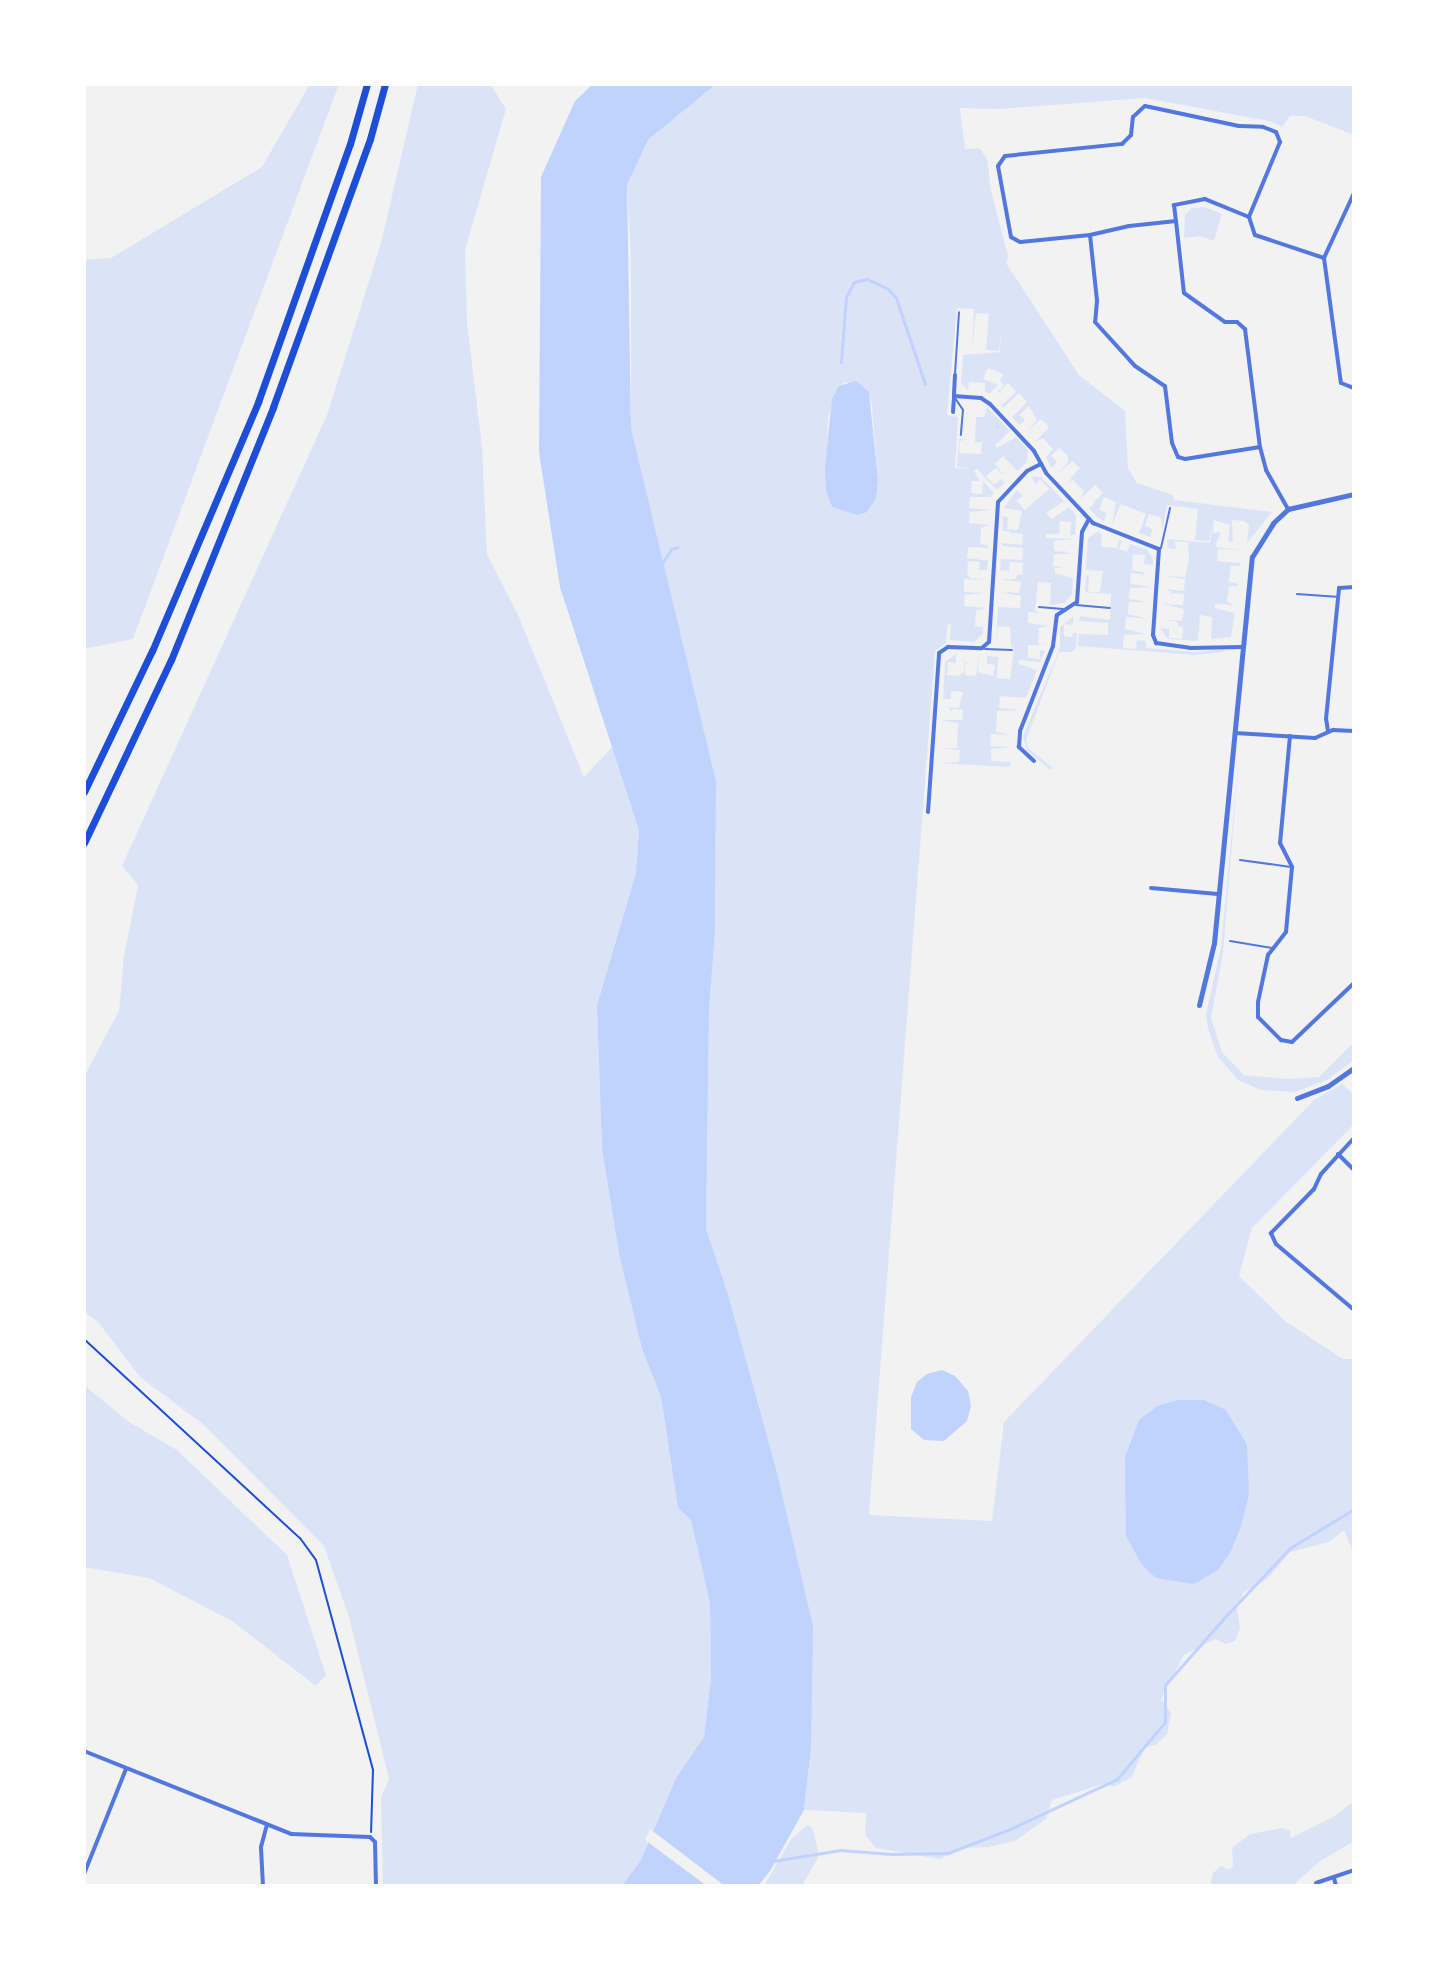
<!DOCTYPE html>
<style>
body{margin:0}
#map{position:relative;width:1438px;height:1970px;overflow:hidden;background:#f2f2f2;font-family:Signika,sans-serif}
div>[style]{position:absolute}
.green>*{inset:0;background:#dbe4f7}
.water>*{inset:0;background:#bfd3fe}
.pier>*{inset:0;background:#f2f2f2}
.stream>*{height:3px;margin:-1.5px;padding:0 1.5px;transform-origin:1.5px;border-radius:1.5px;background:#bfd3fe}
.path>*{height:2px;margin:-1px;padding:0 1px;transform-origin:1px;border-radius:1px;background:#1d4ed8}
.service>*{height:2px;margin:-1px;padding:0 1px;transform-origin:1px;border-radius:1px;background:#5277de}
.minor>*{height:4px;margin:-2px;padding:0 2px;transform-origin:2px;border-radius:2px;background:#5277de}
.tertiary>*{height:5px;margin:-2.5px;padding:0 2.5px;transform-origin:2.5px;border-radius:2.5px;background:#5277de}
.motorway>*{height:7px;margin:-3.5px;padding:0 3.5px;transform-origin:3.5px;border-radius:3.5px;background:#1d4ed8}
span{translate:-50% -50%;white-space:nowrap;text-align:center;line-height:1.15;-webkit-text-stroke:6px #fff;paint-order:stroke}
.frame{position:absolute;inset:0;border:86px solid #fff;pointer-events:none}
</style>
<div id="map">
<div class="green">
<div style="clip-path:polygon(310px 84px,339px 84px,133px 639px,84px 649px,84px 260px,111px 258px,262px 167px)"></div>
<div style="clip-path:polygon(418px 84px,490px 84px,506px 109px,465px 250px,467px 322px,482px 447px,487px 554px,518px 615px,584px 777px,614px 745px,639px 830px,636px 873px,597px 1005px,602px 1149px,619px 1254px,642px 1349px,661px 1397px,678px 1508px,691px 1520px,710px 1602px,711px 1678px,704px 1737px,676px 1778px,641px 1860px,622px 1886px,383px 1886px,381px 1798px,389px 1779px,349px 1617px,324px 1546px,204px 1425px,140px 1377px,99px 1323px,84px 1311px,84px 1077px,119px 1011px,124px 956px,138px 885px,122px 866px,327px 415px,381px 243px)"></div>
<div style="clip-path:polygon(evenodd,716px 84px,1354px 84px,1354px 135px,1305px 116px,1290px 116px,1282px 127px,1269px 121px,1145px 98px,999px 109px,960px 108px,965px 149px,979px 148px,987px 158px,991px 191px,1008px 256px,1006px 263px,1079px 375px,1125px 411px,1128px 468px,1137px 483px,1173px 495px,1174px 500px,1272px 512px,1247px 543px,1249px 525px,1244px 521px,1232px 520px,1233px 542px,1228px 541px,1230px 525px,1214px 520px,1213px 533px,1221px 532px,1215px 547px,1244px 550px,1218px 549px,1217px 561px,1241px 563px,1240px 566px,1231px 566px,1229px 582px,1237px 583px,1237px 586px,1229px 586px,1227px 602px,1235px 605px,1215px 604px,1215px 608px,1235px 613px,1231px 637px,1211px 639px,1212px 617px,1200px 615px,1198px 641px,1168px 639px,1160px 628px,1169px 629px,1169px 638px,1182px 639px,1183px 627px,1178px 626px,1178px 622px,1161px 619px,1182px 621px,1184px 609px,1162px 604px,1183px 605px,1184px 594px,1173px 593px,1171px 597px,1172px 592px,1164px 589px,1184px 591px,1185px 579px,1165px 576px,1185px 577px,1189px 560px,1188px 542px,1175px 541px,1176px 549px,1168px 548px,1167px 539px,1210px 543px,1212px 526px,1209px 541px,1195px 540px,1198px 509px,1167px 505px,1162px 532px,1161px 518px,1149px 514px,1145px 526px,1153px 529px,1150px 537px,1139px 533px,1146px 514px,1121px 504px,1112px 524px,1116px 502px,1104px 497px,1099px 510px,1107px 513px,1104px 521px,1097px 517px,1089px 508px,1095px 503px,1092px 499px,1095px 501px,1103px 493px,1095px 485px,1080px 499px,1084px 491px,1073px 480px,1066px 484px,1072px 478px,1068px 474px,1072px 477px,1080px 468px,1072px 461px,1057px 475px,1068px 462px,1068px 456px,1059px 448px,1051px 456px,1057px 462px,1051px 468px,1046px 457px,1053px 449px,1043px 438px,1035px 442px,1049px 427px,1041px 419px,1026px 432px,1037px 420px,1029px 406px,1019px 415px,1025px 420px,1019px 425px,1012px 417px,1027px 402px,1019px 393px,1003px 408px,1001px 406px,1016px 392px,1008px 383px,1000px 391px,1002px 395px,998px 391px,992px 397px,1004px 385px,1000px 381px,1003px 374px,988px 368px,983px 379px,998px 385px,989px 394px,985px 391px,985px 383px,969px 382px,968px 390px,961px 383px,963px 355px,1000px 352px,1001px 329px,999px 351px,986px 350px,989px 314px,976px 313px,972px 349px,974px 309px,957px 308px,947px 415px,958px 417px,955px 468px,968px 469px,957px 467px,959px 439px,967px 439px,960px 441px,959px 453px,981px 454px,982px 442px,975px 442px,976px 417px,984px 417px,987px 407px,1010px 431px,995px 445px,997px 448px,1016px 437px,1028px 450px,1027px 462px,1017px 471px,1003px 456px,995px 464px,1002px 473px,1006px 470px,1002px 474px,1008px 480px,996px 468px,986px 476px,994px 485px,1001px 479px,1005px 483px,997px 490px,977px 469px,974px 471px,980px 481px,972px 481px,971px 493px,982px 494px,983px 481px,994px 493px,991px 497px,970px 497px,969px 508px,991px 510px,970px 512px,969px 523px,990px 525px,981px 528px,980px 544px,988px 545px,988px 548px,968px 547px,967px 558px,978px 559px,979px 555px,979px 560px,988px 560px,987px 570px,979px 570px,980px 562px,968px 561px,967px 573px,970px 578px,986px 580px,964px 579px,964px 592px,985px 593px,965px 595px,964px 606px,985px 608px,976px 611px,975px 626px,983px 627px,983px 634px,974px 642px,950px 640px,951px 624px,948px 623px,946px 643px,935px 651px,869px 1515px,992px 1521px,1004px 1422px,1314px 1100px,1342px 1084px,1354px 1095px,1354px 1124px,1252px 1228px,1239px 1276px,1285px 1321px,1343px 1359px,1354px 1359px,1354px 1554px,1344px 1530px,1329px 1542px,1290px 1552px,1267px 1579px,1244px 1592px,1237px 1608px,1240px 1628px,1235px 1641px,1226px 1644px,1215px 1639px,1184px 1655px,1161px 1699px,1171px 1713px,1167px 1734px,1156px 1745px,1145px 1747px,1132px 1777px,1114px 1787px,1103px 1784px,1052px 1800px,1046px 1819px,1015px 1841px,988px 1847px,962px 1848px,940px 1859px,876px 1848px,865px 1835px,866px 1813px,804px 1810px,811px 1748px,727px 1291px,706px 1229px,709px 1011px,715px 931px,716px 781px,631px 428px,631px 259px,627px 185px,648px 140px,716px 84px,846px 382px,869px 393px,872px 407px,878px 480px,876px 499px,867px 512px,832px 507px,826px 491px,828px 417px,839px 386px,846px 382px)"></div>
<div style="clip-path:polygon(1205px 207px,1222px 214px,1214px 241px,1200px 236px,1184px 238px,1185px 215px,1192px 208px)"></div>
<div style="clip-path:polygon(1031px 476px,1041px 477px,1064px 501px,1046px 513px,1052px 519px,1069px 507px,1076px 515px,1075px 535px,1070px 535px,1071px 522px,1060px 521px,1059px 534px,1046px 534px,1046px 538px,1075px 539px,1054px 541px,1054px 551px,1065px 552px,1066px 548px,1066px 553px,1074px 554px,1054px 554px,1053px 566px,1064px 567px,1055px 568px,1055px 573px,1073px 578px,1072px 594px,1064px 603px,1050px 605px,1051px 583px,1038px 582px,1035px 610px,1039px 613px,1028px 612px,1028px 623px,1049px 626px,1039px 628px,1038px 644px,1047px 645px,1028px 645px,1028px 658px,1040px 659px,1040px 650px,1045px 651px,1040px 662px,1019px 660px,1019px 664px,1037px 670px,1026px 698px,1000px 696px,999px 708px,1021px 710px,997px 711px,996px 732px,1013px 735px,991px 734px,990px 746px,1012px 747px,991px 749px,991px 761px,1011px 762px,1010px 767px,939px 763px,959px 762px,960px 750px,940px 748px,957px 748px,958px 723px,941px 720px,962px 720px,963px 710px,952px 709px,950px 713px,950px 708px,942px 707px,959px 708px,963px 692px,951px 691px,951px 699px,943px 699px,945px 662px,956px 654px,956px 663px,948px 662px,947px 675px,959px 676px,964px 672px,965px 655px,965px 663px,970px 663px,965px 664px,965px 675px,976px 676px,979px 655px,978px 672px,993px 676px,995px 665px,987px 664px,987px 656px,998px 657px,997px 678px,1010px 679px,1014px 648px,1011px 647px,1010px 627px,998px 626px,996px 647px,998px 607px,1020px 608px,1021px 596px,999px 592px,1007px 593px,1008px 588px,1008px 592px,1019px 593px,1021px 582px,1000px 579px,1016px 579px,1017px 575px,1022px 575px,1023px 563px,1010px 562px,1009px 571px,1000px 570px,1001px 559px,1022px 560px,1023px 548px,1002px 546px,1002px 543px,1022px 545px,1023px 534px,1012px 533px,1011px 537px,1011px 532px,1003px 531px,1003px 516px,1008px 517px,1007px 529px,1018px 530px,1022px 511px,1004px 508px,1017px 490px,1023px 496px,1016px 500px,1025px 510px,1049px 489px,1040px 479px,1036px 485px)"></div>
<div style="clip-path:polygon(1097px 532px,1102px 534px,1101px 547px,1117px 548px,1119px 540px,1122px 541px,1119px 549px,1127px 552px,1130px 544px,1147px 550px,1153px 559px,1153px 565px,1144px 564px,1145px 555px,1133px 554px,1132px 570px,1152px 574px,1144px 573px,1143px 578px,1142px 574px,1131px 573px,1130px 584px,1151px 587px,1130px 588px,1129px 599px,1149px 602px,1129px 602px,1128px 614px,1148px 619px,1126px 617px,1125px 629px,1146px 634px,1124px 635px,1123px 648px,1136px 649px,1137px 640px,1146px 641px,1146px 648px,1195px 652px,1224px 649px,1223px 652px,1195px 655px,1078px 646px,1079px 634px,1108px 635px,1108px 623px,1079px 621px,1080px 616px,1110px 620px,1111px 594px,1085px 592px,1086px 575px,1089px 575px,1088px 592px,1100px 592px,1103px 571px,1086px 570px,1088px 538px)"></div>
<div style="clip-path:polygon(1074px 616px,1073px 625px,1064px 624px,1064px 636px,1072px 637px,1073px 633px,1077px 633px,1076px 648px,1072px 652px,1059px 652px,1026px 740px,1028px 748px,1053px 768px,1050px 770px,1027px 750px,1023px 736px,1060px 648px,1060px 627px)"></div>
<div style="clip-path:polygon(1240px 746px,1223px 953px,1211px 1018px,1222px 1052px,1244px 1075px,1288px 1079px,1319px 1077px,1354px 1042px,1354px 1060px,1327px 1080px,1295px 1092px,1261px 1090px,1238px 1080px,1218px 1057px,1208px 1029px,1206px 1014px,1221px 947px)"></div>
<div style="clip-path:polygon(84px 1385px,129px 1422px,177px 1450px,287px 1555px,326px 1675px,316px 1686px,232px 1621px,149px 1578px,84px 1567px)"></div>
<div style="clip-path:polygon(1354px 1801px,1354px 1841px,1319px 1862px,1292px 1886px,1210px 1886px,1213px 1873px,1221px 1866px,1228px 1870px,1233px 1866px,1232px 1848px,1250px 1834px,1282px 1828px,1290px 1831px,1291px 1838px,1335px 1816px)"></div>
<div style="clip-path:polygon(808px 1825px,813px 1829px,819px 1856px,802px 1886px,764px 1886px,791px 1839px)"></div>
</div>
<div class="water">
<div style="clip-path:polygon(593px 84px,716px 84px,648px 140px,627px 185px,631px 428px,716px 781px,715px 931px,709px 1011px,706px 1229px,727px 1291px,777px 1473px,813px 1626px,811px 1748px,804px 1810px,770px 1871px,758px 1886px,622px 1886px,641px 1860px,676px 1778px,704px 1737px,711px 1678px,710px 1603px,691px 1520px,678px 1508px,661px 1397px,642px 1349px,619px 1254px,602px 1149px,597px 1005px,636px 873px,639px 830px,560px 587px,539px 452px,541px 177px,575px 101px)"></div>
<div style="clip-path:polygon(856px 381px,869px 392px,878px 480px,876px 499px,867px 512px,858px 515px,832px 507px,826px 491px,825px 467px,832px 399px,839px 386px)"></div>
<div style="clip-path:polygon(942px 1370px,955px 1376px,968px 1391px,971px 1406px,967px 1421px,944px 1441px,924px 1440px,911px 1429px,911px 1397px,917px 1382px,927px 1374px)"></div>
<div style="clip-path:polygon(1178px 1400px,1204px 1400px,1226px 1410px,1247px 1445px,1249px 1494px,1241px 1526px,1231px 1551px,1218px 1570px,1194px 1584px,1156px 1578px,1142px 1565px,1126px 1536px,1125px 1457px,1139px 1420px,1157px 1406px)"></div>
</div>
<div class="pier">
<div style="clip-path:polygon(650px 1829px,725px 1886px,707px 1886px,645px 1840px)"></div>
</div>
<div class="stream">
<div style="left:841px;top:362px;width:65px;rotate:-85.6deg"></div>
<div style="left:846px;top:297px;width:17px;rotate:-62deg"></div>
<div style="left:854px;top:282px;width:13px;rotate:-13deg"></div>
<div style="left:867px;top:279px;width:23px;rotate:25deg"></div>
<div style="left:888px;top:289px;width:12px;rotate:48deg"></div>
<div style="left:896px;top:298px;width:91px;rotate:71.4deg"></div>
<div style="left:663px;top:562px;width:15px;rotate:-58deg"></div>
<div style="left:671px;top:549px;width:7px;rotate:-16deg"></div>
<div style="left:773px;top:1861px;width:68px;rotate:-9.3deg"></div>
<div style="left:840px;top:1850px;width:52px;rotate:4.4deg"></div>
<div style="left:892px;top:1854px;width:56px;rotate:-1deg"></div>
<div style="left:948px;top:1853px;width:66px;rotate:-21.2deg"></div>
<div style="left:1010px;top:1829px;width:118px;rotate:-25deg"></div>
<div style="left:1117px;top:1779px;width:75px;rotate:-49.9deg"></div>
<div style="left:1165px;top:1722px;width:37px;rotate:-90deg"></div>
<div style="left:1165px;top:1685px;width:89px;rotate:-48.6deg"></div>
<div style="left:1224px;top:1618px;width:96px;rotate:-46.7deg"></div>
<div style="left:1290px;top:1548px;width:75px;rotate:-31.4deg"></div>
</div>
<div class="path">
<div style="left:84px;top:1339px;width:294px;rotate:42.7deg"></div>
<div style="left:300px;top:1538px;width:27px;rotate:54deg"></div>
<div style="left:316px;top:1560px;width:218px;rotate:74.8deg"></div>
<div style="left:373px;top:1770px;width:62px;rotate:91.8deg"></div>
</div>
<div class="service">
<div style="left:955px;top:374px;width:62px;rotate:-86.3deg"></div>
<div style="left:955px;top:398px;width:14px;rotate:56deg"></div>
<div style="left:963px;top:410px;width:25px;rotate:95deg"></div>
<div style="left:1161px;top:548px;width:41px;rotate:-77.3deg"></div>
<div style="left:1297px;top:594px;width:39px;rotate:4deg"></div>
<div style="left:1076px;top:605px;width:34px;rotate:5deg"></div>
<div style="left:1039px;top:607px;width:24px;rotate:5deg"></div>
<div style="left:985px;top:649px;width:27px;rotate:2deg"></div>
<div style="left:1240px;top:860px;width:51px;rotate:7.8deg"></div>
<div style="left:1230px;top:941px;width:43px;rotate:9.5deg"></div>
</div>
<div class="minor">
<div style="left:1354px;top:193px;width:72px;rotate:114.8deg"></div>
<div style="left:1324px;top:258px;width:126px;rotate:82.3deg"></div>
<div style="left:1341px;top:383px;width:14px;rotate:21deg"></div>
<div style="left:1249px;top:217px;width:48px;rotate:-157.8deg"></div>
<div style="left:1205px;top:199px;width:32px;rotate:169deg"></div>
<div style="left:1174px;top:205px;width:16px;rotate:83deg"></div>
<div style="left:1176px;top:221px;width:47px;rotate:173.9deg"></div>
<div style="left:1129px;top:226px;width:40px;rotate:167deg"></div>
<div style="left:1090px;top:235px;width:70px;rotate:174.3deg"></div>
<div style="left:1020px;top:242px;width:10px;rotate:-151deg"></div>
<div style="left:1011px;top:237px;width:72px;rotate:-100.4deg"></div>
<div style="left:998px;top:166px;width:12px;rotate:-55deg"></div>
<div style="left:1005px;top:156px;width:118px;rotate:-5.9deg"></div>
<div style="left:1122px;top:144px;width:13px;rotate:-45deg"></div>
<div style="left:1131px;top:135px;width:18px;rotate:-84deg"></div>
<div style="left:1133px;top:117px;width:16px;rotate:-43deg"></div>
<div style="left:1145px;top:106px;width:96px;rotate:12deg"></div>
<div style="left:1239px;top:126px;width:24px;rotate:2deg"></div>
<div style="left:1263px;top:127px;width:14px;rotate:21deg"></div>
<div style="left:1276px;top:132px;width:11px;rotate:68deg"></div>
<div style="left:1280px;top:142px;width:81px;rotate:112.5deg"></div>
<div style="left:1249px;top:217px;width:19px;rotate:72deg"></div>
<div style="left:1255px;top:235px;width:73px;rotate:18.4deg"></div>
<div style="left:1176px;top:221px;width:72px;rotate:83.7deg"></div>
<div style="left:1184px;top:293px;width:50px;rotate:35.3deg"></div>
<div style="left:1225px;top:322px;width:12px"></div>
<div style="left:1237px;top:322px;width:11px;rotate:41deg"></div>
<div style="left:1245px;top:329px;width:119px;rotate:82.8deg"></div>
<div style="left:1260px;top:447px;width:24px;rotate:75deg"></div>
<div style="left:1266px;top:470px;width:45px;rotate:60.6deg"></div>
<div style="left:1090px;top:235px;width:66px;rotate:83.9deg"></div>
<div style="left:1097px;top:301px;width:21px;rotate:95deg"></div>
<div style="left:1095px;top:322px;width:59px;rotate:47.7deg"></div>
<div style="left:1135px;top:366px;width:36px;rotate:34deg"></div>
<div style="left:1165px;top:386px;width:57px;rotate:83deg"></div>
<div style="left:1172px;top:443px;width:15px;rotate:67deg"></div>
<div style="left:1178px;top:457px;width:7px;rotate:16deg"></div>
<div style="left:1185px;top:459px;width:76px;rotate:-9.1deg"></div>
<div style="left:955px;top:375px;width:21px;rotate:93deg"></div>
<div style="left:954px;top:396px;width:27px;rotate:4deg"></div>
<div style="left:981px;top:398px;width:11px;rotate:34deg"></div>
<div style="left:990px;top:404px;width:64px;rotate:46.9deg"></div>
<div style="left:1034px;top:451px;width:25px;rotate:61deg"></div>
<div style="left:1046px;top:473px;width:69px;rotate:46.8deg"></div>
<div style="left:1093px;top:523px;width:71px;rotate:21.5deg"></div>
<div style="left:1159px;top:549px;width:86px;rotate:94deg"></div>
<div style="left:1153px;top:635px;width:9px;rotate:69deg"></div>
<div style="left:1156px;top:643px;width:34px;rotate:8deg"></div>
<div style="left:1190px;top:648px;width:52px;rotate:-1.1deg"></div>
<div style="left:953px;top:412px;width:16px;rotate:-86deg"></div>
<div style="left:1328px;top:731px;width:12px;rotate:-99deg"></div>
<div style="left:1326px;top:719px;width:132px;rotate:-84.3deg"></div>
<div style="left:1339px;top:588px;width:15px;rotate:-4deg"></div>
<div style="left:1235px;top:733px;width:80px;rotate:3.6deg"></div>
<div style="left:1315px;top:738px;width:20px;rotate:-24deg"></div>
<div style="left:1333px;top:730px;width:21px;rotate:3deg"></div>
<div style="left:1290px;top:736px;width:107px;rotate:95.3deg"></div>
<div style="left:1280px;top:843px;width:27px;rotate:63deg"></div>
<div style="left:1292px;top:867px;width:65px;rotate:95.3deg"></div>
<div style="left:1286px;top:932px;width:29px;rotate:128deg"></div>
<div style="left:1268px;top:955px;width:48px;rotate:102deg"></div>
<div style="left:1258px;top:1002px;width:15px;rotate:90deg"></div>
<div style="left:1258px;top:1017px;width:33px;rotate:45deg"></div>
<div style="left:1281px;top:1040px;width:11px;rotate:10deg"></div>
<div style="left:1292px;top:1042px;width:86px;rotate:-43.6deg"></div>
<div style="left:1034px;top:761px;width:21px;rotate:-137deg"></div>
<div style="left:1019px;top:747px;width:16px;rotate:-86deg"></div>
<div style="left:1020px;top:731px;width:91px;rotate:-68.8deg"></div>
<div style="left:1053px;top:646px;width:31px;rotate:-83deg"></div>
<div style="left:1057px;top:615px;width:24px;rotate:-33deg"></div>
<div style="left:1077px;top:602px;width:70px;rotate:-85.9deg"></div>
<div style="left:1082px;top:532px;width:15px;rotate:-62deg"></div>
<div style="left:928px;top:812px;width:159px;rotate:-86deg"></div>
<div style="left:939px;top:653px;width:11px;rotate:-34deg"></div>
<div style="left:948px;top:647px;width:34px;rotate:2deg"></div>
<div style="left:982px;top:648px;width:9px;rotate:-41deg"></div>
<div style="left:989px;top:642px;width:140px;rotate:-86.3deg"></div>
<div style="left:998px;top:502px;width:42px;rotate:-46.9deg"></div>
<div style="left:1027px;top:471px;width:16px;rotate:-27deg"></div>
<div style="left:1151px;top:888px;width:67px;rotate:5.1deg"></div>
<div style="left:1354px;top:1138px;width:49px;rotate:132.5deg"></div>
<div style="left:1321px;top:1174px;width:17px;rotate:115deg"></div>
<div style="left:1314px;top:1189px;width:62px;rotate:134.3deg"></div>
<div style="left:1271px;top:1233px;width:12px;rotate:66deg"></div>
<div style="left:1276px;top:1244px;width:102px;rotate:40.2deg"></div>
<div style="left:1338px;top:1154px;width:23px;rotate:45deg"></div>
<div style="left:84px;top:1751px;width:223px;rotate:21.8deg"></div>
<div style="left:291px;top:1834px;width:79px;rotate:2.2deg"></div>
<div style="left:370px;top:1837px;width:7px;rotate:45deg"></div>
<div style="left:375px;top:1842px;width:44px;rotate:88.7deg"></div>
<div style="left:84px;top:1874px;width:113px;rotate:-68.2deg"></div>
<div style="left:1334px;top:1878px;width:8px;rotate:76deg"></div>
<div style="left:1316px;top:1883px;width:40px;rotate:-18.9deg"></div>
<div style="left:263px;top:1886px;width:39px;rotate:-93deg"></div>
<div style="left:261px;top:1847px;width:23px;rotate:-75deg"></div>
</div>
<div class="tertiary">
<div style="left:1199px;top:1005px;width:64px;rotate:-76.4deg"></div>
<div style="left:1214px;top:943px;width:388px;rotate:-84.4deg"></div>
<div style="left:1252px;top:557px;width:40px;rotate:-58deg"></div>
<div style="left:1273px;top:523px;width:21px;rotate:-43deg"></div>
<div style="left:1288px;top:509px;width:68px;rotate:-12.8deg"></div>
<div style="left:1297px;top:1098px;width:33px;rotate:-21deg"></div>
<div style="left:1328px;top:1086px;width:32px;rotate:-35deg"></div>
</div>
<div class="motorway">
<div style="left:84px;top:792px;width:157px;rotate:-64.3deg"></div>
<div style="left:152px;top:651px;width:271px;rotate:-66.9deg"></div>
<div style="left:258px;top:402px;width:274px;rotate:-70.4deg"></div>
<div style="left:350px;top:144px;width:62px;rotate:-74.2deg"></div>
<div style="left:84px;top:843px;width:203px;rotate:-64.6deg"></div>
<div style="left:171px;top:660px;width:273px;rotate:-68deg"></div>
<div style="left:273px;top:407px;width:285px;rotate:-70.1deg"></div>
<div style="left:370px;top:139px;width:57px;rotate:-74.7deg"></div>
</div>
<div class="frame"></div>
</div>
